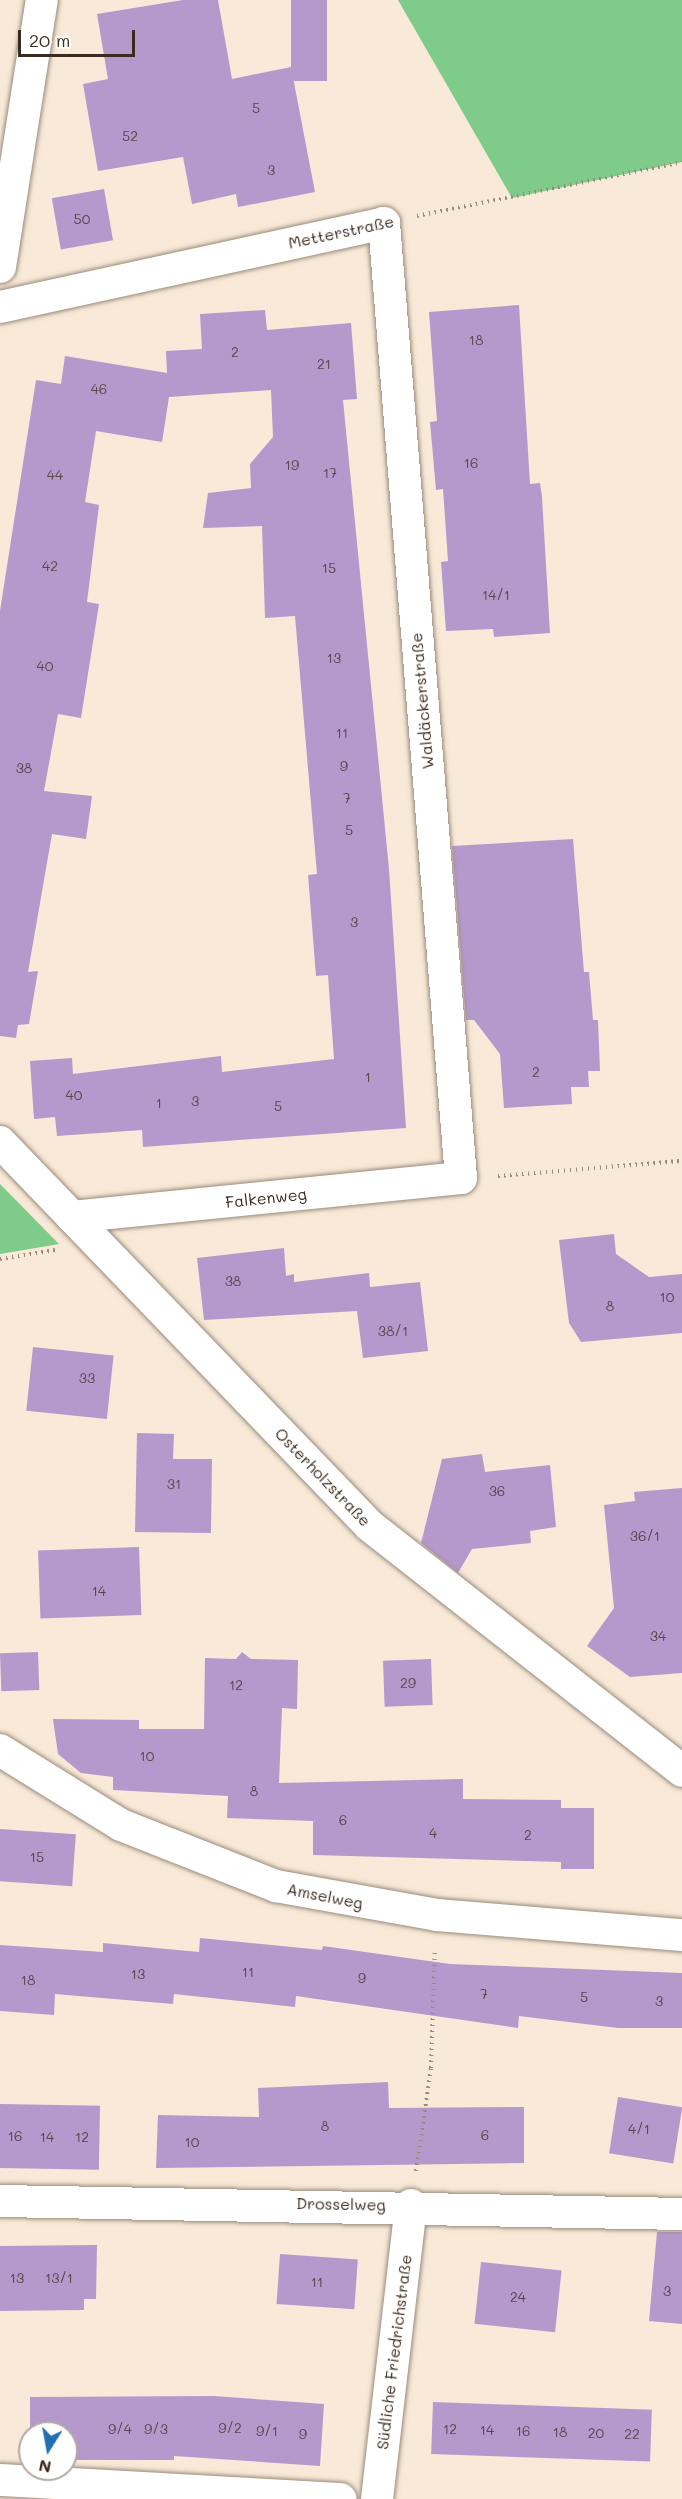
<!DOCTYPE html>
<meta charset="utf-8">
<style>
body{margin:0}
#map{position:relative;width:682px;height:2499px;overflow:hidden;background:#f8e9d8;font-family:Mali,sans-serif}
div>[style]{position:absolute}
.green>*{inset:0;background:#7ecb8a}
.building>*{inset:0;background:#b599cc;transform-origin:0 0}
.path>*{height:4px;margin-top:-2px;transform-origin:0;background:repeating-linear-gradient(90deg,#9a8a7b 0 1.5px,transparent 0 6px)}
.roads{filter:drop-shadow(0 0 2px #9a8a7b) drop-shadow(0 0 2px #9a8a7b)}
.minor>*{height:32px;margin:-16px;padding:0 16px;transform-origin:16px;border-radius:16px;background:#fff}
span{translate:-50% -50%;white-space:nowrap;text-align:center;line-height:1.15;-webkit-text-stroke:5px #fff;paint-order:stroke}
.number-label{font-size:14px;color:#5a464a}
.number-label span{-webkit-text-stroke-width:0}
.street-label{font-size:16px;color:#3b2a1e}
.north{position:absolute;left:18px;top:2421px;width:60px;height:60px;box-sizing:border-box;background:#fff;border:2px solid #b1aaa5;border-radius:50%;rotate:191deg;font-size:16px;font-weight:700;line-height:24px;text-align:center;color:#3b2a1e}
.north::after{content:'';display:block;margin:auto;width:21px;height:27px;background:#1f6fb2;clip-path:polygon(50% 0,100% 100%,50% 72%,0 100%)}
.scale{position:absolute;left:18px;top:30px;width:117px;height:27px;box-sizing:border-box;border:3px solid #3b2a1e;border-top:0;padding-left:8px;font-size:18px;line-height:21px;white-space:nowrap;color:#3b2a1e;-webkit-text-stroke:4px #fff;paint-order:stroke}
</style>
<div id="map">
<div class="green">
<div style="clip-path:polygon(398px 0,682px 0,682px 162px,512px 198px)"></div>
<div style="clip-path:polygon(0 1184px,59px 1244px,0 1254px)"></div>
</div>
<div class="building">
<div style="clip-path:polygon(183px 0,218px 0,232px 79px,291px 67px,315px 192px,238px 207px,236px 194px,192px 204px,183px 157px,98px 171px,83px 84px,108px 79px,97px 14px)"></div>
<div style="left:291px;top:0;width:36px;height:81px"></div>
<div style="left:104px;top:189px;width:52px;height:53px;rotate:80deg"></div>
<div style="clip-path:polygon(519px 305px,530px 484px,540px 483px,542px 497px,550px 633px,494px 637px,493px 629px,446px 631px,441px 562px,448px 561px,443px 489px,436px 490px,430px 422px,437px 421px,429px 312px)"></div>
<div style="clip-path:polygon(265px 310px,267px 330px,351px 323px,357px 399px,343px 400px,389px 869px,406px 1128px,143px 1147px,142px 1130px,57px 1136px,55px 1117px,34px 1119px,30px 1061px,72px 1058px,73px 1074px,221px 1056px,222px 1072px,334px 1059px,328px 975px,316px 976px,308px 875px,317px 874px,295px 616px,265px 618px,262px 526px,203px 528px,208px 493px,251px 488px,250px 464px,273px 437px,271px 390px,169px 397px,162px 442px,96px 431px,85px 502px,99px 505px,87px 602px,99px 604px,81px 718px,58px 714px,44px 791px,92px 796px,86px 839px,52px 834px,28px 972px,38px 971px,29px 1024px,18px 1025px,16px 1038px,0 1036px,0 611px,36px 380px,61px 384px,65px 356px,167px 373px,166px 351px,202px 349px,200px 314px)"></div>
<div style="clip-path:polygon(573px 839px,584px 972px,589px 972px,593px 1020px,598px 1020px,600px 1071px,588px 1071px,589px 1087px,571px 1087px,572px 1104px,504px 1108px,500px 1054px,474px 1020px,466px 1020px,452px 846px)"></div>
<div style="clip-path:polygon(614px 1234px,616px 1254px,649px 1277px,682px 1274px,682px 1333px,581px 1342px,569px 1323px,559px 1240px)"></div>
<div style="clip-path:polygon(284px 1248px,286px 1276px,294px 1274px,294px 1282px,369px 1273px,370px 1287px,420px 1282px,428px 1351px,363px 1358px,357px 1311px,204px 1320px,197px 1258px)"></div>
<div style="left:33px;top:1347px;width:81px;height:64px;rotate:6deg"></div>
<div style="clip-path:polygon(137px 1433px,174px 1434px,173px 1459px,212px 1459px,211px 1533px,135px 1532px)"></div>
<div style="clip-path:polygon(482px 1454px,485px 1472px,550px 1465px,556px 1527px,530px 1531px,531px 1543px,472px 1549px,458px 1573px,421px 1543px,442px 1459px)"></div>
<div style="clip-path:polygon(682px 1488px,682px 1673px,630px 1677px,587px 1646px,614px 1608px,604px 1505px,635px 1501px,634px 1492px)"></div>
<div style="left:139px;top:1547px;width:68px;height:101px;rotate:88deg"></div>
<div style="left:38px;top:1652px;width:38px;height:38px;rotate:88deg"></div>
<div style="clip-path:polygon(242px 1652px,251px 1659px,298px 1660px,297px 1709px,282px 1708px,279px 1783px,463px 1779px,463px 1799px,561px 1800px,561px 1808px,594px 1808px,594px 1869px,561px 1869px,561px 1862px,313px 1855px,313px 1821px,227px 1818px,228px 1796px,113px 1790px,113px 1777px,81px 1773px,58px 1754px,53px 1719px,139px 1720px,139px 1729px,204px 1729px,205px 1658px,236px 1659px)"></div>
<div style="left:431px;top:1659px;width:46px;height:48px;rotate:88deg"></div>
<div style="left:0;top:1829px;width:76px;height:52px;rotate:4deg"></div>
<div style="clip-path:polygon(200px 1938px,322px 1950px,323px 1946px,450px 1964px,682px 1973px,682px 2028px,618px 2028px,519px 2016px,518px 2028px,296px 1996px,295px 2007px,174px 1994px,173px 2004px,55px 1994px,54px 2015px,0 2011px,0 1945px,103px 1952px,103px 1943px,199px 1952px)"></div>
<div style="clip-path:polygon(388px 2082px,389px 2108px,524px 2107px,524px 2163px,156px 2168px,158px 2115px,259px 2117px,258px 2088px)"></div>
<div style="left:618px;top:2097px;width:65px;height:57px;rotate:9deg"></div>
<div style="left:0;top:2104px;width:100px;height:64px;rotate:1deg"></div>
<div style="clip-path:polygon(657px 2232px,682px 2232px,682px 2324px,649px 2321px)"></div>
<div style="clip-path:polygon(97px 2245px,96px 2299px,84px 2299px,84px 2310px,0 2311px,0 2246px)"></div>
<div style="left:280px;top:2254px;width:78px;height:50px;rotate:4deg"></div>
<div style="left:481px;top:2262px;width:81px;height:62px;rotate:6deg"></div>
<div style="clip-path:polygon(214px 2396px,324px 2404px,320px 2466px,174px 2456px,174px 2460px,66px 2460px,66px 2433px,30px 2433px,30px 2438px,30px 2397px)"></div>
<div style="left:433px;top:2402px;width:219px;height:52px;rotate:2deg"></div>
</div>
<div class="path">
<div style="left:417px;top:216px;width:270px;rotate:-11.5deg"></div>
<div style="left:498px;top:1176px;width:185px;rotate:-4.7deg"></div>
<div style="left:0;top:1259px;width:56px;rotate:-9.3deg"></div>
<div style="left:416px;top:2171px;width:104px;rotate:-81.7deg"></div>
<div style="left:431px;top:2068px;width:119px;rotate:-88.1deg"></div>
</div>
<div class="roads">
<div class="minor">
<div style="left:0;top:267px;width:270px;rotate:-81.1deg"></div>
<div style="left:0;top:307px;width:393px;rotate:-12.3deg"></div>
<div style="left:384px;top:223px;width:958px;rotate:85.39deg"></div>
<div style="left:461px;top:1178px;width:391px;rotate:174.3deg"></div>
<div style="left:0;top:1142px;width:533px;rotate:46.06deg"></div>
<div style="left:370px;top:1526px;width:397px;rotate:38.1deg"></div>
<div style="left:0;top:1750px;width:142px;rotate:31.8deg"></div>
<div style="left:121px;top:1825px;width:167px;rotate:21.5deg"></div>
<div style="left:276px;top:1886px;width:164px;rotate:10.2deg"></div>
<div style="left:437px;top:1915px;width:246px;rotate:4.7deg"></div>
<div style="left:0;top:2201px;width:682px;rotate:1.09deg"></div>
<div style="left:0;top:2480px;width:341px;rotate:3.2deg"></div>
<div style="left:377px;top:2499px;width:296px;rotate:-83.4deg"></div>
</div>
</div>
<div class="number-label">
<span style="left:256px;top:108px">5</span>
<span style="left:130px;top:136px">52</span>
<span style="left:271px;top:170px">3</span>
<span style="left:82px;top:219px">50</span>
<span style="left:476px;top:340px">18</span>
<span style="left:235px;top:352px">2</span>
<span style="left:324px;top:364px">21</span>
<span style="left:99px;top:389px">46</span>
<span style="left:471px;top:463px">16</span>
<span style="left:292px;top:465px">19</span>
<span style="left:330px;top:473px">17</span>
<span style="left:55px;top:475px">44</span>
<span style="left:50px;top:566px">42</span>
<span style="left:329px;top:568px">15</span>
<span style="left:496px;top:595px">14/1</span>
<span style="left:334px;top:658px">13</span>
<span style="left:45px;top:666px">40</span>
<span style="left:342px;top:733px">11</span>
<span style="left:344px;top:766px">9</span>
<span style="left:24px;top:768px">38</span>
<span style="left:347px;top:798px">7</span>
<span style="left:349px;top:830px">5</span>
<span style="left:354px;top:922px">3</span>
<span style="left:536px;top:1072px">2</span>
<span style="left:368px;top:1077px">1</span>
<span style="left:74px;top:1095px">40</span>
<span style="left:195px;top:1101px">3</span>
<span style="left:159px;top:1103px">1</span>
<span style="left:278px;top:1106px">5</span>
<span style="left:233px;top:1281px">38</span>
<span style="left:667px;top:1297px">10</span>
<span style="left:610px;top:1306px">8</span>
<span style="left:393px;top:1331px">38/1</span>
<span style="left:87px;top:1378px">33</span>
<span style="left:174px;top:1484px">31</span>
<span style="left:497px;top:1491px">36</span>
<span style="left:645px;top:1536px">36/1</span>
<span style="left:99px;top:1591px">14</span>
<span style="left:658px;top:1636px">34</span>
<span style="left:408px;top:1683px">29</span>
<span style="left:236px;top:1685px">12</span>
<span style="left:147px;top:1756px">10</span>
<span style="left:254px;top:1791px">8</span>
<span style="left:343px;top:1820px">6</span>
<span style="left:433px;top:1833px">4</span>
<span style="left:528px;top:1835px">2</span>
<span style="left:37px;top:1857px">15</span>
<span style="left:248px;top:1972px">11</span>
<span style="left:138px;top:1974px">13</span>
<span style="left:362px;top:1978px">9</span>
<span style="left:28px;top:1980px">18</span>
<span style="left:484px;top:1994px">7</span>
<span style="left:584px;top:1997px">5</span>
<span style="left:659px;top:2001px">3</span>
<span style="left:325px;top:2126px">8</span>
<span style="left:639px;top:2129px">4/1</span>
<span style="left:485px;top:2135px">6</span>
<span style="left:15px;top:2136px">16</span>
<span style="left:47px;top:2137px">14</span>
<span style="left:82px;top:2137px">12</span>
<span style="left:192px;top:2142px">10</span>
<span style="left:17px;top:2278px">13</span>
<span style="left:59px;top:2278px">13/1</span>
<span style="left:317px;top:2282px">11</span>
<span style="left:667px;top:2291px">3</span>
<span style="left:518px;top:2297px">24</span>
<span style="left:230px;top:2428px">9/2</span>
<span style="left:120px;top:2429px">9/4</span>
<span style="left:156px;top:2429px">9/3</span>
<span style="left:450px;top:2429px">12</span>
<span style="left:487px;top:2430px">14</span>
<span style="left:267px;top:2431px">9/1</span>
<span style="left:523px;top:2431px">16</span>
<span style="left:560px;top:2432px">18</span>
<span style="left:596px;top:2433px">20</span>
<span style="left:303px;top:2434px">9</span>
<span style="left:632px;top:2434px">22</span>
</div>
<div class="street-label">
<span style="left:341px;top:232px;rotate:-12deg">Metterstraße</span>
<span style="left:422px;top:701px;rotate:-95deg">Waldäckerstraße</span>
<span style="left:266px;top:1198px;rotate:-6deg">Falkenweg</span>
<span style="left:323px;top:1477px;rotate:46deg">Osterholzstraße</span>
<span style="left:325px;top:1896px;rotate:11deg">Amselweg</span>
<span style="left:341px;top:2204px;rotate:1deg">Drosselweg</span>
<span style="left:394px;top:2352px;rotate:-83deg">Südliche Friedrichstraße</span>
</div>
<div class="north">N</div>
<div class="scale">20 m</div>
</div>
